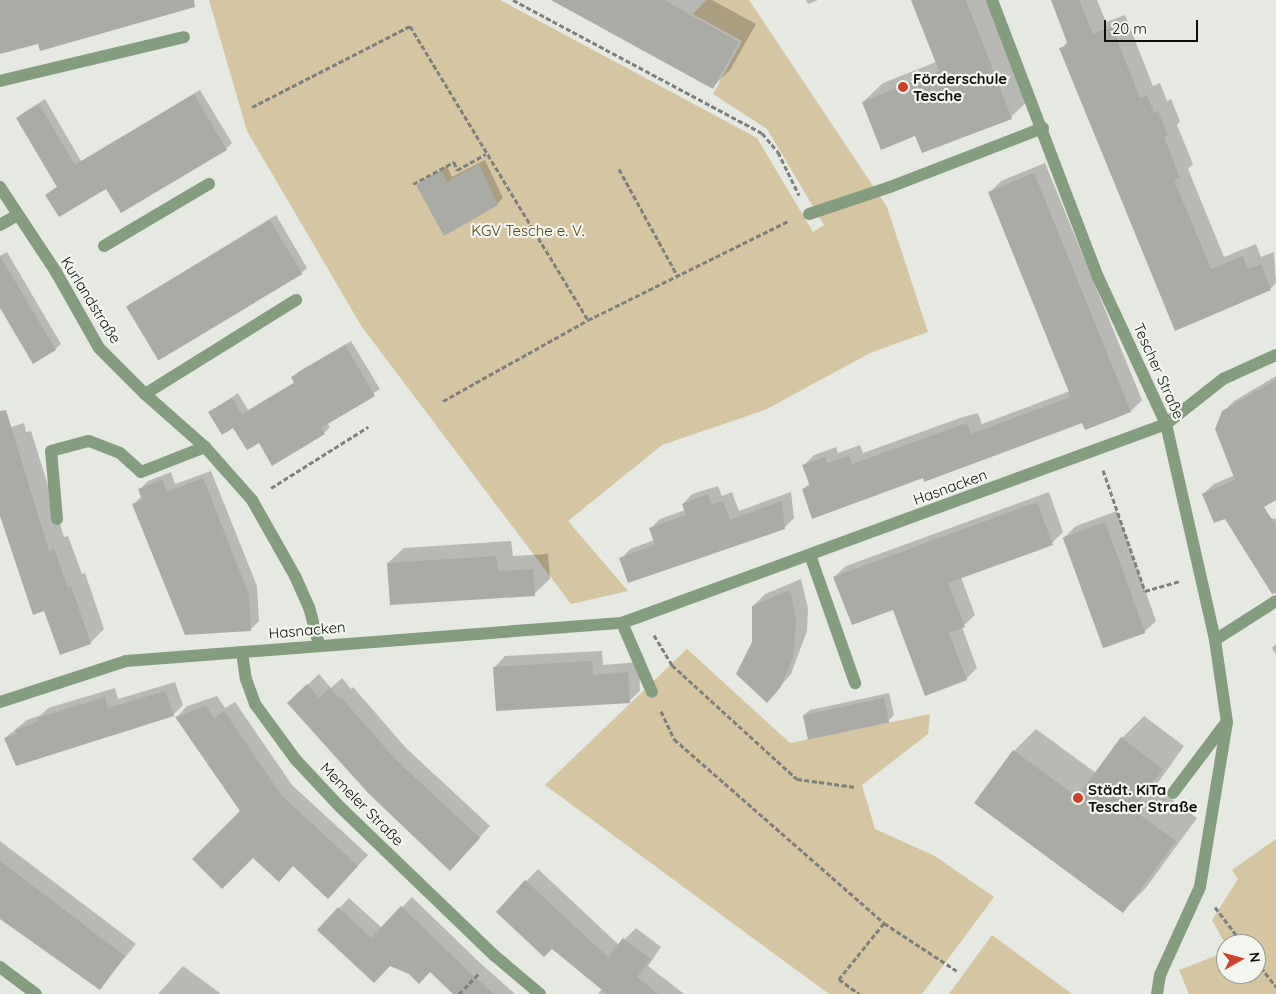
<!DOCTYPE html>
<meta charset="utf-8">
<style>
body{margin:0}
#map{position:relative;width:1276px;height:994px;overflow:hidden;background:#e6e8e2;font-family:Quicksand,sans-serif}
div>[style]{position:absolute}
.green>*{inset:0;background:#d5c5a1}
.shadow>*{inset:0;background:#0003}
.building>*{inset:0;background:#ababa5;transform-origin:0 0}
.path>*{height:3px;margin-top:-1.5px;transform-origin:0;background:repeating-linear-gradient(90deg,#7e807c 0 5px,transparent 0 7.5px)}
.minor>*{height:12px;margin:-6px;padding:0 6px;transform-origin:6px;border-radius:6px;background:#839d7e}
.dots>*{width:14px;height:14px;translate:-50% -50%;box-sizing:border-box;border:2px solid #f3f6ef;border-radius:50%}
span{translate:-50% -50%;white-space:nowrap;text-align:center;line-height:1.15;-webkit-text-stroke:4.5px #f3f6ef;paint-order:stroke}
.poi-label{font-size:15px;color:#0f100e;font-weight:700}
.left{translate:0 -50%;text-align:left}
.park-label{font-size:15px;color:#594513}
.street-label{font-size:15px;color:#0f100e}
.north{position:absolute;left:1216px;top:934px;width:50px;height:50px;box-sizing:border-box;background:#f3f6ef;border:1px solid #989a95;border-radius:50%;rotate:83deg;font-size:14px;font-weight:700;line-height:20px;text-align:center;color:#0f100e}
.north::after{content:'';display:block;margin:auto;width:18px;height:22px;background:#ce422d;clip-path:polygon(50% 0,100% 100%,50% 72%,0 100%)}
.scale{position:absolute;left:1104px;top:20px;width:94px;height:22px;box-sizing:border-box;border:2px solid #0f100e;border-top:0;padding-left:6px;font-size:15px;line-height:18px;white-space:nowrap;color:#0f100e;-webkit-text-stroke:4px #f3f6ef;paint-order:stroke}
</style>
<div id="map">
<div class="green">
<div style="clip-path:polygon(209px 0,500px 0,757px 138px,813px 232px,824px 225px,767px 129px,713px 94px,742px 41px,693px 14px,706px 0,749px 0,887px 207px,928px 332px,870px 353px,765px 410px,662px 445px,568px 521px,628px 591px,571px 604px,362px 327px,247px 131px)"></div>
<div style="clip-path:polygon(687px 649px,790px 743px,930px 714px,928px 734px,862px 785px,875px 829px,935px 856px,994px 897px,922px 994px,829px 994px,545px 785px)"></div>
<div style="clip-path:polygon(1276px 839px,1276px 994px,1189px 994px,1179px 970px,1226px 952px,1226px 974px,1256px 974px,1256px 944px,1226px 945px,1212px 920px,1238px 879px,1232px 870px)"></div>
<div style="clip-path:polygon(992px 935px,1072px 994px,949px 994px)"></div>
</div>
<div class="shadow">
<div style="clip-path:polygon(588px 0,712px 0,756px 24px,730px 70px,712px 88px)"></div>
<div style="clip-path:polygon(806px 0,818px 0,808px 4px)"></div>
<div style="clip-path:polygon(913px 0,993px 0,1031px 98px,1011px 117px,916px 135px,863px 102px,883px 83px,936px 62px)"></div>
<div style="clip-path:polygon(1052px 0,1097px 0,1106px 22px,1125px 15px,1153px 86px,1160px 83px,1167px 101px,1171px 99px,1180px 121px,1177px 125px,1193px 164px,1188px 169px,1224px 257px,1256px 244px,1261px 257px,1274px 252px,1276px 283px,1270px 289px,1176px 330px,1061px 49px,1068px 41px)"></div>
<div style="clip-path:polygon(200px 90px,232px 143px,226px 149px,121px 212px,107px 187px,46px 195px,58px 186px,17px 118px,23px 113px,45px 99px,81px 161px)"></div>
<div style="clip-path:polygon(485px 160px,503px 198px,497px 204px,417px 185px,447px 166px,452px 177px)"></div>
<div style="clip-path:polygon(1045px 163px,1142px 400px,1131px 411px,1086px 429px,1083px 421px,924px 477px,803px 489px,810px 483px,803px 466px,814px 455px,836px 447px,838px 453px,860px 445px,863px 453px,960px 418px,978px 413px,982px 424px,1070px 391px,990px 192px,1001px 181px)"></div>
<div style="clip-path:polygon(276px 215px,307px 268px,301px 273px,128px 306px)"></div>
<div style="clip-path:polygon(7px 252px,61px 344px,55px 349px,0 305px,0 256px)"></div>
<div style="clip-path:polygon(351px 341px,380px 389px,327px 423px,330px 427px,324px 433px,259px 441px,210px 412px,238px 393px,248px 410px,295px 382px,293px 378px,298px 372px)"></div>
<div style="clip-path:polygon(1276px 376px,1276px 498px,1252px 513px,1276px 519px,1276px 573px,1203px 494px,1214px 484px,1235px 475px,1223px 412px,1234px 401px)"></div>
<div style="clip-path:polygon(0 422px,8px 428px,24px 423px,26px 432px,31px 431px,64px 537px,68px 536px,82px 574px,85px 573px,104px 629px,90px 643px,45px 609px,0 513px)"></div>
<div style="clip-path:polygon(211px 471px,257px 586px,259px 621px,251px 629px,134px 504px,142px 496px,140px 489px,148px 481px,171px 472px,175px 484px)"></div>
<div style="clip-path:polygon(718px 486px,722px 496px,732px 492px,739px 511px,791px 492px,794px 518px,784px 528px,621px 559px,630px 549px,654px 540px,650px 529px,660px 519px,685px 510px,683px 504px,692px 494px)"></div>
<div style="clip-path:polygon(1049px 492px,1063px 532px,1052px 543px,961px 577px,975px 615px,962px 627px,977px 668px,966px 679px,894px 608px,834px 577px,846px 566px)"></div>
<div style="clip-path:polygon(1117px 511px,1156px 621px,1144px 632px,1064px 538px,1076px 526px)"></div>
<div style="clip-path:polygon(511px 541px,513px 556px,548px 554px,550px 579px,534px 594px,388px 563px,404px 548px)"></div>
<div style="clip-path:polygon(801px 579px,808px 608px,807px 631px,791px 674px,767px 702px,754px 643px,753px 606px,765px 594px)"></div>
<div style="clip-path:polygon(1276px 644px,1276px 655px,1272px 648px)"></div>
<div style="clip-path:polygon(602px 651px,603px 665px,639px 662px,640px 691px,629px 701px,495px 667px,505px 656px)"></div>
<div style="clip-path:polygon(319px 674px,331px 688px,342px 678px,351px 689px,353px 687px,406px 748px,490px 826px,461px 858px,300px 692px)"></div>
<div style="clip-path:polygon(175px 682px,183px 705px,173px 715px,5px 738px,27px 720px,41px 715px,48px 708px,115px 688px,118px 699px)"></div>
<div style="clip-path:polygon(889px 693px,894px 715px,888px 721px,804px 715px,810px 710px)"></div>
<div style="clip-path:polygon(217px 696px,225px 708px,235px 702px,292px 785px,368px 855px,338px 887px,242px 811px,177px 717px,187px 706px)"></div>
<div style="clip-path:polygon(1144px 716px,1184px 746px,1155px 787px,1197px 818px,1145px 889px,1123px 911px,1014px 751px,1036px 729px,1096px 773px,1122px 738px)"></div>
<div style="clip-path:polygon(0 841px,136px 944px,99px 989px,0 917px)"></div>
<div style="clip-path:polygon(538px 869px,619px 945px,636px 928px,661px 947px,648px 966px,684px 994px,598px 994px,602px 989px,552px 948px,497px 912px)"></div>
<div style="clip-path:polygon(412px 897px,479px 962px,515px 994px,455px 994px,430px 971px,410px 973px,390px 964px,339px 908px,349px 898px,382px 928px)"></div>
<div style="clip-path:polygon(183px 966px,220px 993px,219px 994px,158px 994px)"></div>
</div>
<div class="building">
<div style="clip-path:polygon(0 0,194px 0,195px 7px,40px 51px,38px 44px,0 54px)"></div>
<div style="clip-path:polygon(551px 0,664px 0,739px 42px,713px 89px)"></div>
<div style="clip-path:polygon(911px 0,966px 0,1012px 119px,922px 153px,915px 136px,881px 150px,862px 102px,939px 71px)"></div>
<div style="clip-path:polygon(1051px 0,1079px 0,1093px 34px,1112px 27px,1140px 98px,1147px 95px,1154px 113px,1158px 111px,1168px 135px,1164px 137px,1180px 178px,1174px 180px,1211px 269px,1243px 256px,1248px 269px,1261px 264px,1271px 290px,1175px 331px,1059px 48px,1068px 45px)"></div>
<div style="clip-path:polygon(194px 94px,227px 150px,121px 213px,106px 189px,59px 217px,45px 195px,57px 187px,16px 118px,39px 104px,75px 165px)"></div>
<div style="clip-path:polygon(479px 164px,498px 205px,444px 236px,416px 185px,441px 170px,447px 182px)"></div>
<div style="clip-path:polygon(1034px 173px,1131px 412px,1085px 430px,1082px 423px,924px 482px,923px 478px,812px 519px,802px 489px,810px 486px,802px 465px,825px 457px,827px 463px,849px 456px,852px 464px,967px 423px,971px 434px,1071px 397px,988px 192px)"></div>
<div style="left:270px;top:220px;width:63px;height:168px;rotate:59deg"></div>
<div style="clip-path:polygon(0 256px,56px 350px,33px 364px,0 308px)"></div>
<div style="clip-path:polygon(345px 345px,375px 396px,321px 428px,325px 434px,272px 466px,259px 443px,247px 450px,233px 428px,222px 435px,208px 412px,232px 398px,242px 415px,294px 383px,291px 377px)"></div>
<div style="clip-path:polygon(1276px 380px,1276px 500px,1264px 507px,1276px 526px,1276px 593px,1272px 594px,1225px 519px,1214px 523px,1202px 494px,1235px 480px,1215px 429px,1222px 411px)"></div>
<div style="clip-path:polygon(6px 410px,49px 551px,54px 549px,68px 588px,71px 586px,91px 644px,60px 655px,44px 611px,33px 615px,0 516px,0 411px)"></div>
<div style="clip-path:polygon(203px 478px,249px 595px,251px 631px,185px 635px,132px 504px,142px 500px,138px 489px,162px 480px,167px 492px)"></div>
<div style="clip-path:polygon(708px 494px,712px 505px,723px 501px,730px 520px,782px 501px,785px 529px,628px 583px,619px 558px,655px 545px,649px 528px,686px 515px,682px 504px)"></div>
<div style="clip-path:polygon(1037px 502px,1053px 545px,948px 583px,965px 627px,949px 633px,967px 680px,925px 696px,893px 610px,852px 625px,833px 577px)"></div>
<div style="left:1105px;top:522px;width:118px;height:45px;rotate:70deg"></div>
<div style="clip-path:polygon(496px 556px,498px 571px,533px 569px,535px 596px,390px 605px,387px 563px)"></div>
<div style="clip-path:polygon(790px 590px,796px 620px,793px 658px,780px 688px,767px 703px,736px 674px,752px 642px,752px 606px)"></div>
<div style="clip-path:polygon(592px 661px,593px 675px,628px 672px,630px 703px,496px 711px,493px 667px)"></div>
<div style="clip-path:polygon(307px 684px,319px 698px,330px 688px,340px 699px,341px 697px,395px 759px,480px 838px,450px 871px,369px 794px,287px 703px)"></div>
<div style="clip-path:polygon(165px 691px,174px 716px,16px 766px,4px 738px,17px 734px,15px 730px,38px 722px,37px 718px,105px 697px,108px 708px)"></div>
<div style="left:884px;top:698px;width:25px;height:83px;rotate:78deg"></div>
<div style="clip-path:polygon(206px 706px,214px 718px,224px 711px,282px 796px,358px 866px,328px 899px,293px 866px,279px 882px,253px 858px,222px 889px,192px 859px,240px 811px,175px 717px)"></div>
<div style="clip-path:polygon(1121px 737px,1163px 769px,1133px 810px,1176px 841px,1123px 913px,974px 803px,1013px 750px,1077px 797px)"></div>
<div style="clip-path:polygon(0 861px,125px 956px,100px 990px,0 919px)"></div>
<div style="clip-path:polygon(525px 880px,608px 957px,623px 938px,651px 959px,637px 977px,658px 994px,607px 994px,552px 949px,544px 957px,496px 912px)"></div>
<div style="clip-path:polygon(401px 906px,469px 972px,494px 994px,453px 994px,430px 972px,419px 984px,409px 974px,390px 966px,374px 983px,317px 930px,338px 907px,371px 938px)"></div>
</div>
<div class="path">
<div style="left:513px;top:0;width:282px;rotate:28.1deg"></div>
<div style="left:762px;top:133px;width:25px;rotate:50deg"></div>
<div style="left:778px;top:152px;width:48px;rotate:64deg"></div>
<div style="left:252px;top:107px;width:178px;rotate:-27.1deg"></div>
<div style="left:410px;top:26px;width:344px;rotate:58.8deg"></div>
<div style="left:619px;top:169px;width:121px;rotate:61.3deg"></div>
<div style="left:413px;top:184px;width:47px;rotate:-28.2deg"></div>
<div style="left:454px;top:162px;width:9px;rotate:69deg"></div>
<div style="left:457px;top:170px;width:33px;rotate:-29deg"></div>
<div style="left:443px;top:401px;width:166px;rotate:-29.2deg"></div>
<div style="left:588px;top:320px;width:223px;rotate:-26.3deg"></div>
<div style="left:1103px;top:470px;width:128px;rotate:70.9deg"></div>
<div style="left:1145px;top:591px;width:35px;rotate:-16deg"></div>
<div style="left:271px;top:488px;width:115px;rotate:-32.2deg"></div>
<div style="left:654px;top:635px;width:35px;rotate:59deg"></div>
<div style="left:672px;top:665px;width:169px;rotate:42.4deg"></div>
<div style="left:797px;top:779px;width:59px;rotate:7.9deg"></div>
<div style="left:661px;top:711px;width:31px;rotate:65deg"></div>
<div style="left:674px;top:739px;width:279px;rotate:41.2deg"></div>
<div style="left:884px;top:923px;width:72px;rotate:128.8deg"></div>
<div style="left:839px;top:979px;width:25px;rotate:37deg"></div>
<div style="left:1215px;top:907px;width:46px;rotate:52.9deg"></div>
<div style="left:884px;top:923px;width:87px;rotate:33.3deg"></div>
<div style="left:1256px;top:961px;width:33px;rotate:52deg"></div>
<div style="left:459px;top:994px;width:29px;rotate:-46deg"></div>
</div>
<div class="minor">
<div style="left:992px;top:0;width:297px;rotate:69.1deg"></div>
<div style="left:1098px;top:277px;width:162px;rotate:65.2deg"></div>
<div style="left:1166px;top:424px;width:221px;rotate:77.2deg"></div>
<div style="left:1215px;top:640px;width:83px;rotate:81.7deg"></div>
<div style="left:1227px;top:722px;width:167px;rotate:99.3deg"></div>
<div style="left:1200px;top:887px;width:97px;rotate:114.4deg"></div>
<div style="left:1160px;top:975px;width:19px;rotate:99deg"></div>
<div style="left:0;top:81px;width:189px;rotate:-13.4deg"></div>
<div style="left:0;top:187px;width:102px;rotate:56.6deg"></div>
<div style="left:56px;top:272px;width:87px;rotate:60.5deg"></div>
<div style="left:99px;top:348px;width:65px;rotate:45deg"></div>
<div style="left:145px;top:394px;width:80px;rotate:41.5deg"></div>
<div style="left:205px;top:447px;width:71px;rotate:48.4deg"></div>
<div style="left:252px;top:500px;width:87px;rotate:60.5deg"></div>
<div style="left:295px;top:576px;width:34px;rotate:66deg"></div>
<div style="left:309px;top:607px;width:38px;rotate:75deg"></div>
<div style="left:809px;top:214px;width:85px;rotate:-18.4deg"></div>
<div style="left:890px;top:187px;width:164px;rotate:-21.1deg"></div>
<div style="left:0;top:225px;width:20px;rotate:-30deg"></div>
<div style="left:104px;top:246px;width:122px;rotate:-30.6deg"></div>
<div style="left:145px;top:394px;width:178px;rotate:-31.9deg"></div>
<div style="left:57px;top:519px;width:68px;rotate:-95deg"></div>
<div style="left:51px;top:451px;width:39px;rotate:-15deg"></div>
<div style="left:89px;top:441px;width:33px;rotate:21deg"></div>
<div style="left:120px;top:453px;width:28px;rotate:42deg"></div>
<div style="left:141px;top:472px;width:69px;rotate:-21.3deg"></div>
<div style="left:810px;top:555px;width:136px;rotate:70.6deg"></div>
<div style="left:622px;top:623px;width:75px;rotate:66.5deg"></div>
<div style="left:1215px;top:640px;width:72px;rotate:-32.6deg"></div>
<div style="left:242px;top:652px;width:27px;rotate:82deg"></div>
<div style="left:246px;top:679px;width:27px;rotate:70deg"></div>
<div style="left:255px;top:704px;width:69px;rotate:53.8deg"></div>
<div style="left:296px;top:760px;width:64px;rotate:46.9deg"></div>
<div style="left:340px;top:807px;width:215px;rotate:43.9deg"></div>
<div style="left:495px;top:956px;width:59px;rotate:40.2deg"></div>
<div style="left:0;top:702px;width:133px;rotate:-18deg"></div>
<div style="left:126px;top:661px;width:497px;rotate:-4.4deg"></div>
<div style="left:622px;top:623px;width:579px;rotate:-20.09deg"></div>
<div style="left:1166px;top:424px;width:73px;rotate:-38.3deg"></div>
<div style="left:1223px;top:379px;width:58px;rotate:-24.4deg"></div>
<div style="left:1173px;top:793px;width:86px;rotate:-53deg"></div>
<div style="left:0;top:967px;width:45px;rotate:36.9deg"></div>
</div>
<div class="dots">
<div style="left:903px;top:87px;background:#ce422d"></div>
<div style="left:1078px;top:798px;background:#ce422d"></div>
</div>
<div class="poi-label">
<span class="left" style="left:913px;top:87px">Förderschule<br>Tesche</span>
<span class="left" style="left:1088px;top:798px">Städt. KiTa<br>Tescher Straße</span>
</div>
<div class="park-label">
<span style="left:528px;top:231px">KGV Tesche e. V.</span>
</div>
<div class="street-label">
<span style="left:91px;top:300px;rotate:58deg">Kurlandstraße</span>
<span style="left:1159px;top:371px;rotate:66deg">Tescher Straße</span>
<span style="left:950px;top:487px;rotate:-20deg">Hasnacken</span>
<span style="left:307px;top:630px;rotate:-5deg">Hasnacken</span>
<span style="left:362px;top:804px;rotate:45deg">Memeler Straße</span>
</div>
<div class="north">N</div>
<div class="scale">20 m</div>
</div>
